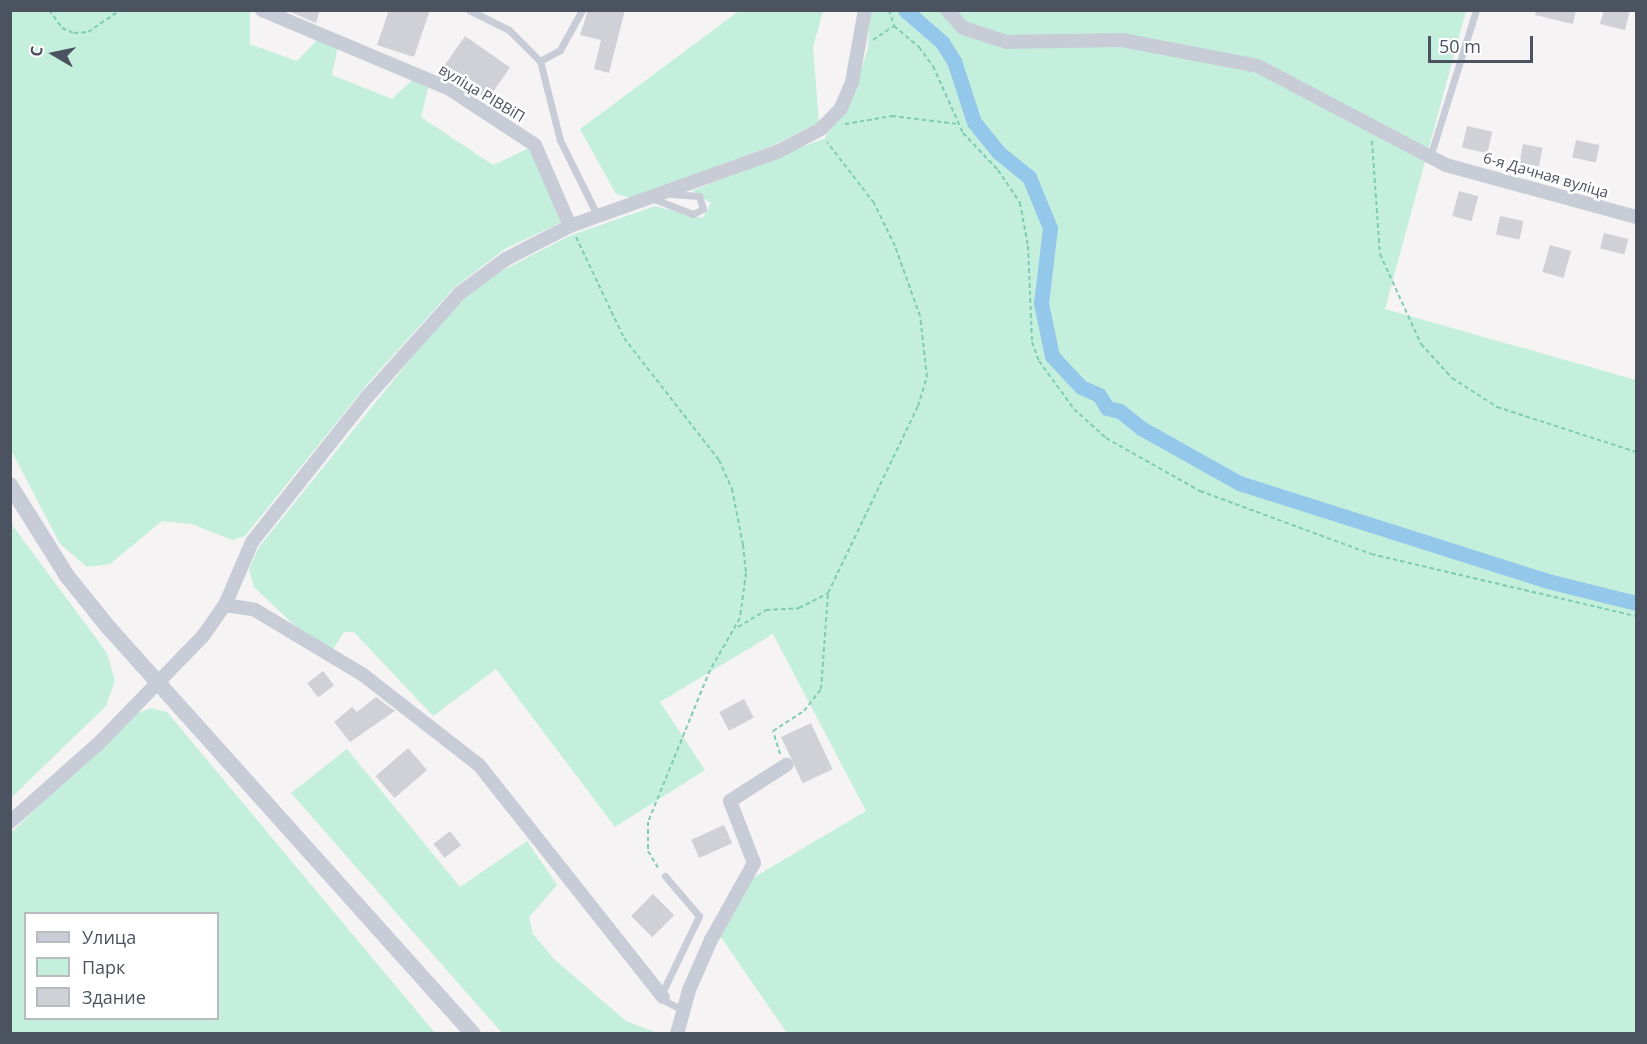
<!DOCTYPE html>
<meta charset="utf-8">
<style>
body{margin:0}
#map{position:relative;width:1647px;height:1044px;overflow:hidden;background:#f5f3f3;font-family:"Open Sans",sans-serif}
div>[style]{position:absolute}
.green>*{inset:0;background:#c5efdd}
.canal>*{height:15px;margin:-7.5px;padding:0 7.5px;transform-origin:7.5px;border-radius:7.5px;background:#94c8ea}
.building>*{inset:0;background:#d0d1d7;transform-origin:0 0}
.path>*{height:2px;margin-top:-1px;transform-origin:0;background:repeating-linear-gradient(90deg,#7eccb4 0 4.5px,transparent 0 7.5px)}
.service>*{height:7px;margin:-3.5px;padding:0 3.5px;transform-origin:3.5px;border-radius:3.5px;background:#c7ccd6}
.minor>*{height:14px;margin:-7px;padding:0 7px;transform-origin:7px;border-radius:7px;background:#c7ccd6}
.tertiary>*{height:16px;margin:-8px;padding:0 8px;transform-origin:8px;border-radius:8px;background:#c7ccd6}
span{translate:-50% -50%;white-space:nowrap;text-align:center;line-height:1.15;-webkit-text-stroke:5px #fff;paint-order:stroke}
.street-label{font-size:15px;color:#4b5260}
.frame{position:absolute;inset:0;border:12px solid #4b5260;pointer-events:none}
.legend{position:absolute;left:24px;top:912px;width:195px;height:108px;box-sizing:border-box;background:#fff;border:2px solid #b7babf;margin:0;padding:8px 10px;list-style:none;font-size:18px;color:#4b5260}
.legend li{display:flex;align-items:center;gap:12px;height:30px}
.legend b{width:30px;border:2px solid #b7babf}
.north{position:absolute;left:24px;top:24px;width:60px;height:60px;-webkit-text-stroke:4px #fff;paint-order:stroke;rotate:279deg;font-size:16px;font-weight:700;line-height:24px;text-align:center;color:#4b5260}
.north::after{content:'';display:block;margin:auto;width:21px;height:27px;background:#4b5260;clip-path:polygon(50% 0,100% 100%,50% 72%,0 100%)}
.scale{position:absolute;left:1428px;top:36px;width:105px;height:27px;box-sizing:border-box;border:3px solid #4b5260;border-top:0;padding-left:8px;font-size:18px;line-height:21px;white-space:nowrap;color:#4b5260;-webkit-text-stroke:4px #fff;paint-order:stroke}
</style>
<div id="map">
<div class="green">
<div style="clip-path:polygon(10px 11px,250px 11px,250px 44px,297px 61px,319px 38px,338px 46px,332px 75px,392px 99px,415px 77px,429px 84px,421px 117px,493px 165px,531px 147px,564px 221px,505px 249px,455px 287px,370px 381px,245px 536px,232px 540px,192px 524px,162px 521px,110px 564px,87px 567px,60px 544px,11px 450px)"></div>
<div style="clip-path:polygon(739px 11px,823px 11px,813px 47px,819px 122px,774px 145px,631px 198px,616px 194px,580px 129px)"></div>
<div style="clip-path:polygon(870px 11px,1466px 11px,1385px 309px,1636px 380px,1636px 1033px,787px 1033px,716px 930px,739px 886px,866px 811px,773px 634px,660px 702px,705px 770px,615px 827px,496px 669px,433px 716px,354px 632px,344px 632px,328px 657px,254px 587px,249px 569px,259px 547px,446px 315px,488px 278px,569px 236px,655px 206px,703px 218px,711px 203px,692px 191px,825px 138px,857px 84px,868px 48px)"></div>
<div style="clip-path:polygon(10px 522px,107px 653px,115px 681px,106px 706px,11px 798px)"></div>
<div style="clip-path:polygon(evenodd,151px 708px,167px 712px,435px 1033px,11px 1034px,11px 833px,131px 715px,151px 708px,26px 914px,218px 914px,218px 1018px,26px 1018px,26px 914px)"></div>
<div style="clip-path:polygon(347px 749px,460px 887px,527px 841px,557px 885px,529px 917px,533px 934px,554px 959px,626px 1021px,658px 1033px,502px 1033px,291px 793px)"></div>
</div>
<div class="canal">
<div style="left:905px;top:10px;width:49px;rotate:40.9deg"></div>
<div style="left:942px;top:42px;width:22px;rotate:58deg"></div>
<div style="left:954px;top:61px;width:64px;rotate:71.8deg"></div>
<div style="left:974px;top:122px;width:38px;rotate:51deg"></div>
<div style="left:998px;top:152px;width:40px;rotate:39deg"></div>
<div style="left:1029px;top:177px;width:55px;rotate:67.6deg"></div>
<div style="left:1050px;top:228px;width:76px;rotate:96.8deg"></div>
<div style="left:1041px;top:303px;width:54px;rotate:78.3deg"></div>
<div style="left:1052px;top:356px;width:42px;rotate:46.9deg"></div>
<div style="left:1081px;top:387px;width:20px;rotate:24deg"></div>
<div style="left:1099px;top:395px;width:15px;rotate:58deg"></div>
<div style="left:1107px;top:408px;width:13px;rotate:13deg"></div>
<div style="left:1120px;top:411px;width:27px;rotate:39deg"></div>
<div style="left:1141px;top:428px;width:112px;rotate:29.3deg"></div>
<div style="left:1239px;top:483px;width:320px;rotate:17.6deg"></div>
<div style="left:1544px;top:580px;width:95px;rotate:14deg"></div>
</div>
<div class="building">
<div style="clip-path:polygon(286px 10px,320px 10px,316px 23px)"></div>
<div style="clip-path:polygon(389px 10px,430px 10px,414px 57px,377px 45px)"></div>
<div style="clip-path:polygon(588px 10px,625px 10px,609px 73px,594px 69px,601px 40px,580px 35px)"></div>
<div style="clip-path:polygon(1536px 10px,1576px 10px,1573px 24px,1535px 15px)"></div>
<div style="clip-path:polygon(1604px 10px,1630px 10px,1625px 30px,1600px 24px)"></div>
<div style="left:465px;top:36px;width:55px;height:39px;rotate:35deg"></div>
<div style="left:1467px;top:126px;width:26px;height:22px;rotate:13deg"></div>
<div style="left:1576px;top:140px;width:24px;height:18px;rotate:12deg"></div>
<div style="left:1523px;top:144px;width:20px;height:19px;rotate:11deg"></div>
<div style="left:1459px;top:191px;width:20px;height:26px;rotate:15deg"></div>
<div style="left:1500px;top:216px;width:24px;height:19px;rotate:12deg"></div>
<div style="left:1604px;top:233px;width:25px;height:16px;rotate:14deg"></div>
<div style="left:1550px;top:245px;width:22px;height:28px;rotate:16deg"></div>
<div style="left:323px;top:671px;width:18px;height:20px;rotate:52deg"></div>
<div style="clip-path:polygon(376px 697px,395px 711px,350px 742px,334px 722px,352px 707px,357px 712px)"></div>
<div style="left:744px;top:699px;width:21px;height:28px;rotate:62deg"></div>
<div style="left:811px;top:723px;width:51px;height:33px;rotate:65deg"></div>
<div style="left:408px;top:748px;width:29px;height:43px;rotate:49deg"></div>
<div style="left:724px;top:825px;width:20px;height:36px;rotate:66deg"></div>
<div style="left:450px;top:831px;width:18px;height:21px;rotate:52deg"></div>
<div style="left:653px;top:894px;width:30px;height:31px;rotate:45deg"></div>
</div>
<div class="path">
<div style="left:49px;top:10px;width:22px;rotate:54deg"></div>
<div style="left:62px;top:28px;width:13px;rotate:23deg"></div>
<div style="left:74px;top:33px;width:14px;rotate:-4deg"></div>
<div style="left:88px;top:32px;width:40px;rotate:-34deg"></div>
<div style="left:889px;top:10px;width:16px;rotate:72deg"></div>
<div style="left:873px;top:40px;width:25px;rotate:-34deg"></div>
<div style="left:894px;top:26px;width:33px;rotate:40deg"></div>
<div style="left:919px;top:47px;width:24px;rotate:54deg"></div>
<div style="left:933px;top:66px;width:73px;rotate:65.9deg"></div>
<div style="left:963px;top:133px;width:51px;rotate:46.6deg"></div>
<div style="left:998px;top:170px;width:40px;rotate:56deg"></div>
<div style="left:1020px;top:203px;width:44px;rotate:79.5deg"></div>
<div style="left:1028px;top:246px;width:96px;rotate:87.6deg"></div>
<div style="left:1032px;top:342px;width:20px;rotate:70deg"></div>
<div style="left:1039px;top:361px;width:59px;rotate:53.9deg"></div>
<div style="left:1074px;top:409px;width:43px;rotate:42.2deg"></div>
<div style="left:1106px;top:438px;width:108px;rotate:29.4deg"></div>
<div style="left:1200px;top:491px;width:182px;rotate:20.2deg"></div>
<div style="left:1371px;top:554px;width:272px;rotate:13.2deg"></div>
<div style="left:845px;top:124px;width:48px;rotate:-9.7deg"></div>
<div style="left:892px;top:116px;width:66px;rotate:6.9deg"></div>
<div style="left:1372px;top:141px;width:113px;rotate:86deg"></div>
<div style="left:1380px;top:254px;width:99px;rotate:65.5deg"></div>
<div style="left:1421px;top:344px;width:46px;rotate:47.6deg"></div>
<div style="left:1452px;top:378px;width:54px;rotate:32.8deg"></div>
<div style="left:1497px;top:407px;width:146px;rotate:17.9deg"></div>
<div style="left:576px;top:237px;width:112px;rotate:64.6deg"></div>
<div style="left:624px;top:338px;width:155px;rotate:52.1deg"></div>
<div style="left:719px;top:460px;width:32px;rotate:66deg"></div>
<div style="left:732px;top:489px;width:57px;rotate:78.9deg"></div>
<div style="left:743px;top:545px;width:28px;rotate:84deg"></div>
<div style="left:746px;top:573px;width:45px;rotate:97.6deg"></div>
<div style="left:740px;top:618px;width:60px;rotate:120deg"></div>
<div style="left:710px;top:670px;width:164px;rotate:112.2deg"></div>
<div style="left:648px;top:822px;width:29px;rotate:90deg"></div>
<div style="left:648px;top:851px;width:21px;rotate:59deg"></div>
<div style="left:738px;top:627px;width:33px;rotate:-31deg"></div>
<div style="left:766px;top:610px;width:33px;rotate:-3deg"></div>
<div style="left:799px;top:608px;width:33px;rotate:-27deg"></div>
<div style="left:780px;top:754px;width:24px;rotate:-107deg"></div>
<div style="left:773px;top:731px;width:37px;rotate:-33deg"></div>
<div style="left:804px;top:711px;width:28px;rotate:-52deg"></div>
<div style="left:821px;top:689px;width:96px;rotate:-85.8deg"></div>
<div style="left:828px;top:593px;width:208px;rotate:-64.3deg"></div>
<div style="left:918px;top:406px;width:30px;rotate:-73deg"></div>
<div style="left:927px;top:377px;width:61px;rotate:-96.5deg"></div>
<div style="left:920px;top:316px;width:74px;rotate:-109.7deg"></div>
<div style="left:895px;top:246px;width:48px;rotate:-116deg"></div>
<div style="left:874px;top:203px;width:77px;rotate:-127.6deg"></div>
</div>
<div class="service">
<div style="left:469px;top:10px;width:45px;rotate:26.6deg"></div>
<div style="left:509px;top:30px;width:44px;rotate:45deg"></div>
<div style="left:582px;top:10px;width:46px;rotate:118.8deg"></div>
<div style="left:560px;top:50px;width:23px;rotate:151deg"></div>
<div style="left:540px;top:61px;width:81px;rotate:75.8deg"></div>
<div style="left:560px;top:140px;width:86px;rotate:63.7deg"></div>
<div style="left:1430px;top:157px;width:154px;rotate:-72.6deg"></div>
<div style="left:651px;top:198px;width:45px;rotate:20.9deg"></div>
<div style="left:693px;top:214px;width:11px;rotate:-27deg"></div>
<div style="left:703px;top:209px;width:14px;rotate:-107deg"></div>
<div style="left:699px;top:196px;width:27px;rotate:-176deg"></div>
<div style="left:665px;top:876px;width:52px;rotate:49.6deg"></div>
<div style="left:699px;top:916px;width:85px;rotate:115.7deg"></div>
<div style="left:662px;top:993px;width:10px;rotate:61deg"></div>
<div style="left:667px;top:1002px;width:18px;rotate:27deg"></div>
</div>
<div class="minor">
<div style="left:262px;top:10px;width:202px;rotate:22.8deg"></div>
<div style="left:448px;top:88px;width:104px;rotate:33.2deg"></div>
<div style="left:535px;top:145px;width:88px;rotate:66.6deg"></div>
<div style="left:947px;top:10px;width:24px;rotate:48deg"></div>
<div style="left:963px;top:28px;width:46px;rotate:17.7deg"></div>
<div style="left:1007px;top:42px;width:115px;rotate:-1deg"></div>
<div style="left:1122px;top:40px;width:138px;rotate:10.8deg"></div>
<div style="left:1258px;top:66px;width:212px;rotate:27.8deg"></div>
<div style="left:1446px;top:165px;width:197px;rotate:15.3deg"></div>
<div style="left:225px;top:605px;width:30px;rotate:9deg"></div>
<div style="left:255px;top:610px;width:125px;rotate:30.9deg"></div>
<div style="left:362px;top:674px;width:148px;rotate:37.9deg"></div>
<div style="left:479px;top:765px;width:296px;rotate:51.6deg"></div>
<div style="left:10px;top:822px;width:120px;rotate:-41.6deg"></div>
<div style="left:100px;top:742px;width:148px;rotate:-45.8deg"></div>
<div style="left:203px;top:636px;width:38px;rotate:-55deg"></div>
<div style="left:225px;top:605px;width:69px;rotate:-66.8deg"></div>
<div style="left:252px;top:542px;width:185px;rotate:-51.6deg"></div>
<div style="left:367px;top:397px;width:140px;rotate:-48.2deg"></div>
<div style="left:460px;top:293px;width:57px;rotate:-36.5deg"></div>
<div style="left:506px;top:259px;width:72px;rotate:-27.3deg"></div>
<div style="left:570px;top:226px;width:220px;rotate:-19.7deg"></div>
<div style="left:777px;top:152px;width:50px;rotate:-27.6deg"></div>
<div style="left:821px;top:129px;width:29px;rotate:-46deg"></div>
<div style="left:841px;top:108px;width:28px;rotate:-67deg"></div>
<div style="left:852px;top:82px;width:73px;rotate:-79.8deg"></div>
<div style="left:677px;top:1034px;width:46px;rotate:-74.7deg"></div>
<div style="left:689px;top:990px;width:55px;rotate:-66.3deg"></div>
<div style="left:711px;top:940px;width:88px;rotate:-60.8deg"></div>
<div style="left:754px;top:863px;width:66px;rotate:-111.2deg"></div>
<div style="left:730px;top:801px;width:67px;rotate:-32.7deg"></div>
</div>
<div class="tertiary">
<div style="left:10px;top:485px;width:107px;rotate:57.9deg"></div>
<div style="left:67px;top:576px;width:67px;rotate:51.1deg"></div>
<div style="left:109px;top:628px;width:545px;rotate:48.12deg"></div>
</div>
<div class="street-label">
<span style="left:482px;top:93px;rotate:31deg">вуліца РІВВіП</span>
<span style="left:1546px;top:175px;rotate:16deg">6-я Дачная вуліца</span>
</div>
<div class="frame"></div>
<ul class="legend">
<li><b style="height:8px;background:#c7ccd6"></b>Улица</li>
<li><b style="height:16px;background:#c5efdd"></b>Парк</li>
<li><b style="height:16px;background:#d0d1d7"></b>Здание</li>
</ul>
<div class="north">С</div>
<div class="scale">50 m</div>
</div>
